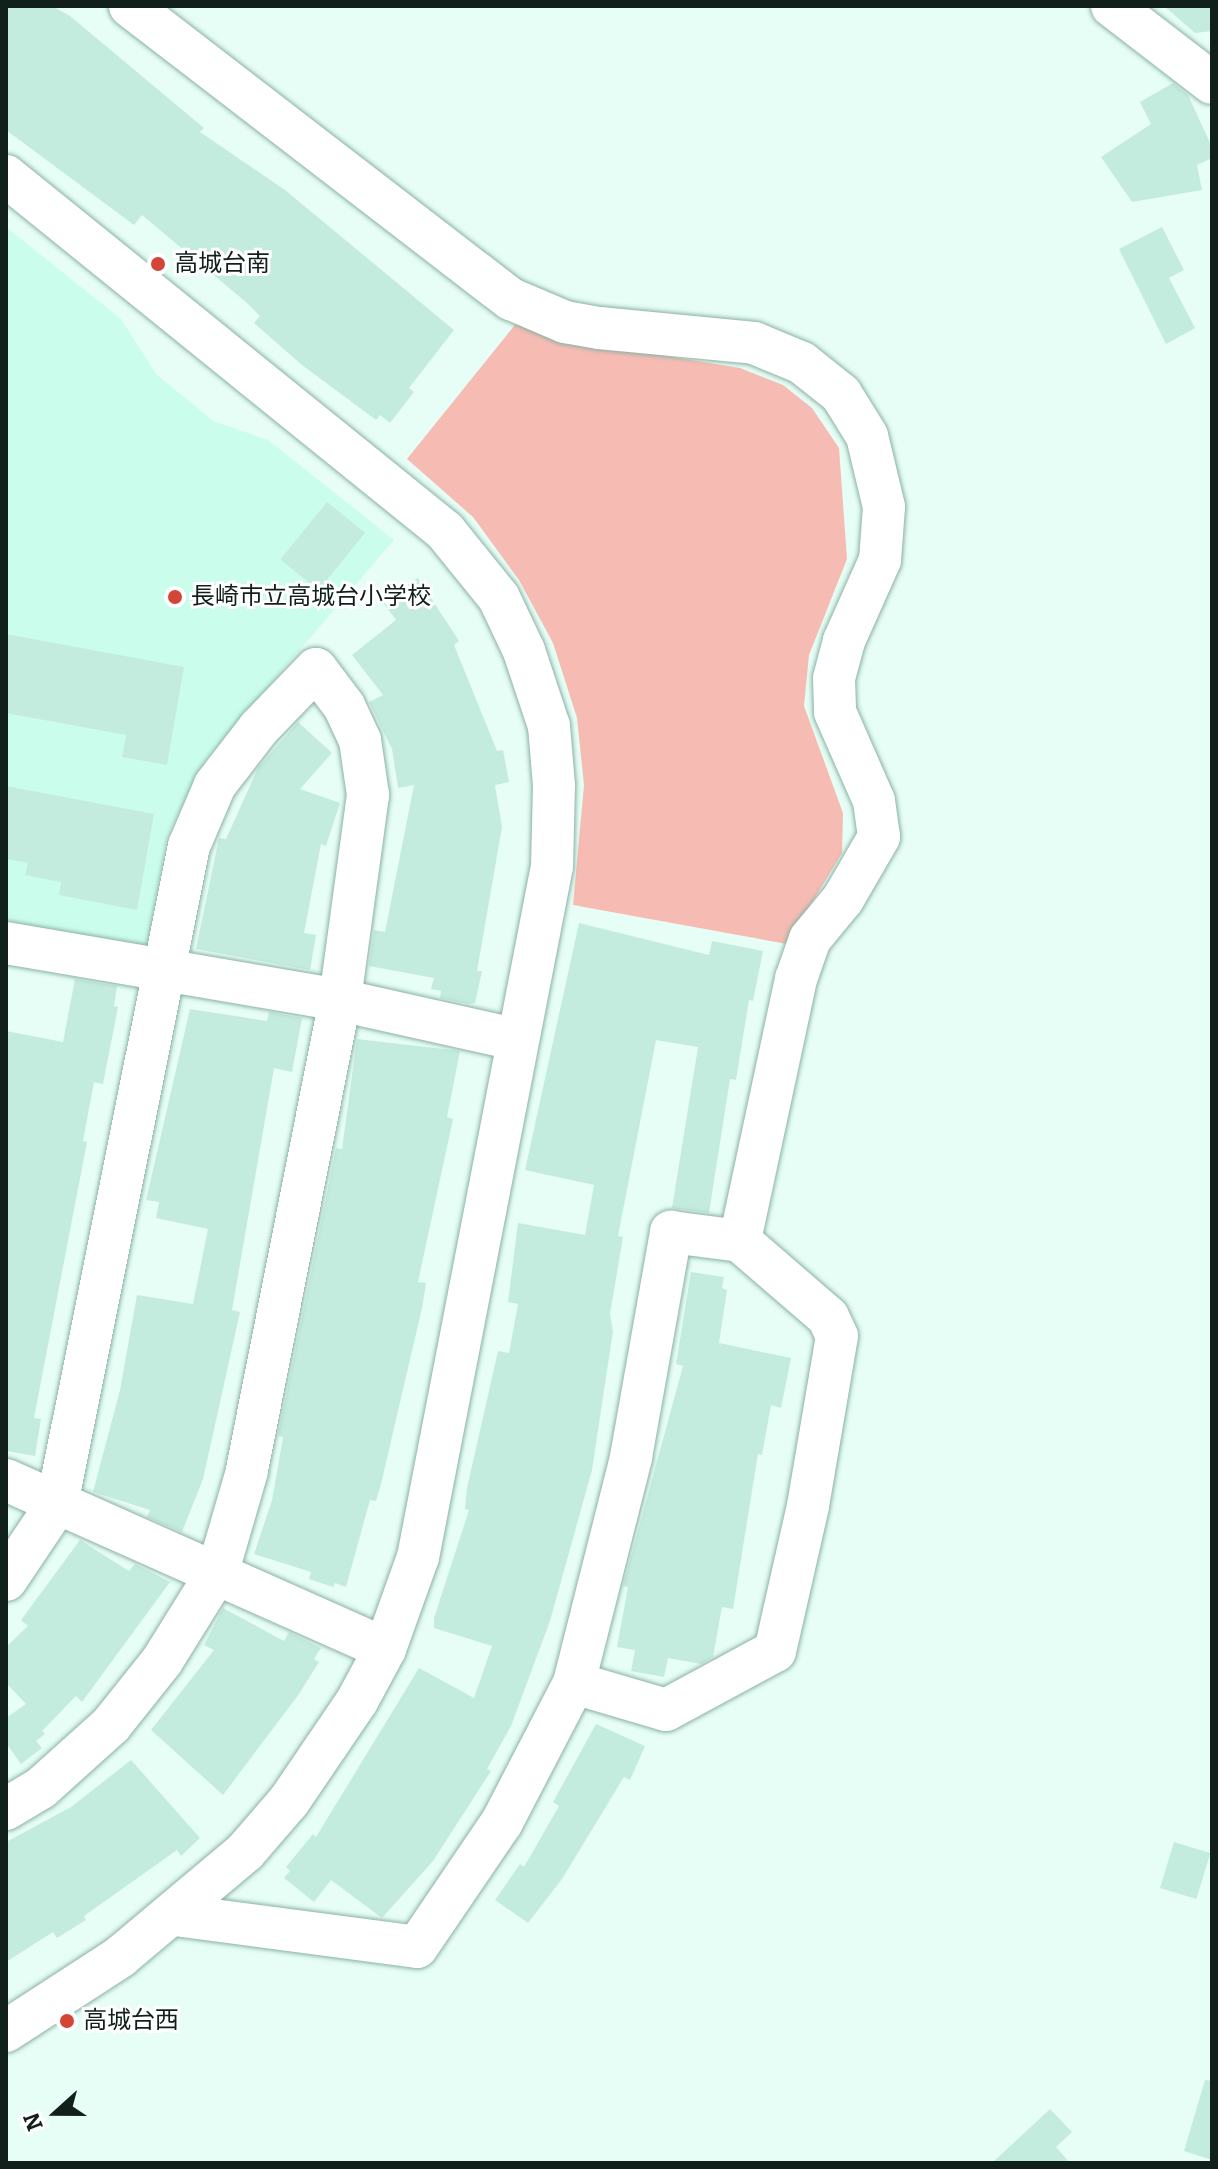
<!DOCTYPE html>
<meta charset="utf-8">
<style>
body{margin:0}
#map{position:relative;width:1218px;height:2169px;overflow:hidden;background:#e6fef5;font-family:Bitter,"Noto Sans JP",serif}
div>[style]{position:absolute}
.built>*{inset:0;background:#cbfdec}
.green>*{inset:0;background:#f6bcb3}
.building>*{inset:0;background:#c4ecde;transform-origin:0 0}
.roads{filter:drop-shadow(0 0 2px #8bb1a4) drop-shadow(0 0 2px #8bb1a4)}
.minor>*{height:42px;margin:-21px;padding:0 21px;transform-origin:21px;border-radius:21px;background:#fff}
.dots>*{width:22px;height:22px;translate:-50% -50%;box-sizing:border-box;border:4px solid #fff;border-radius:50%}
span{translate:-50% -50%;white-space:nowrap;text-align:center;line-height:1.15;-webkit-text-stroke:6px #fff;paint-order:stroke}
.poi-label{font-size:24px;color:#11201b}
.left{translate:0 -50%;text-align:left}
.frame{position:absolute;inset:0;border:8px solid #11201b;pointer-events:none}
.north{position:absolute;left:16px;top:2073px;width:80px;height:80px;-webkit-text-stroke:6px #fff;paint-order:stroke;rotate:249deg;font-size:22px;font-weight:700;line-height:32px;text-align:center;color:#11201b}
.north::after{content:'';display:block;margin:auto;width:28px;height:36px;background:#11201b;clip-path:polygon(50% 0,100% 100%,50% 72%,0 100%)}
</style>
<div id="map">
<div class="built">
<div style="clip-path:polygon(6px 227px,121px 319px,156px 374px,213px 421px,268px 440px,394px 540px,205px 760px,167px 836px,146px 952px,6px 924px)"></div>
</div>
<div class="green">
<div style="clip-path:polygon(518px 321px,543px 336px,740px 368px,783px 385px,812px 408px,839px 448px,847px 559px,809px 655px,804px 706px,843px 813px,842px 853px,787px 944px,573px 905px,584px 785px,577px 718px,553px 643px,519px 580px,473px 517px,407px 459px)"></div>
</div>
<div class="building">
<div style="clip-path:polygon(6px 6px,52px 6px,70px 16px,204px 128px,200px 132px,285px 190px,454px 330px,409px 388px,414px 392px,390px 423px,380px 415px,376px 420px,302px 365px,254px 323px,260px 316px,247px 303px,142px 215px,134px 225px,6px 130px)"></div>
<div style="clip-path:polygon(1164px 6px,1212px 6px,1212px 31px,1195px 33px)"></div>
<div style="clip-path:polygon(1173px 83px,1188px 95px,1212px 147px,1212px 158px,1197px 165px,1202px 190px,1132px 202px,1101px 157px,1151px 124px,1140px 102px)"></div>
<div style="clip-path:polygon(1162px 227px,1184px 270px,1169px 278px,1195px 328px,1166px 344px,1119px 249px)"></div>
<div style="left:327px;top:502px;width:49px;height:74px;rotate:39deg"></div>
<div style="clip-path:polygon(418px 578px,459px 641px,454px 645px,497px 751px,503px 750px,509px 782px,495px 785px,502px 827px,477px 971px,482px 971px,475px 1003px,469px 1004px,440px 998px,441px 991px,431px 989px,434px 978px,369px 966px,374px 930px,385px 932px,414px 785px,398px 788px,392px 749px,369px 702px,383px 695px,352px 655px,396px 620px,383px 602px)"></div>
<div style="clip-path:polygon(6px 634px,184px 667px,167px 765px,122px 757px,126px 735px,6px 713px)"></div>
<div style="clip-path:polygon(298px 722px,332px 753px,300px 789px,340px 803px,326px 846px,321px 844px,304px 933px,316px 935px,310px 970px,196px 949px,219px 838px,226px 839px,258px 768px)"></div>
<div style="clip-path:polygon(6px 786px,154px 814px,137px 910px,59px 895px,61px 882px,25px 875px,28px 863px,6px 859px)"></div>
<div style="clip-path:polygon(579px 923px,709px 955px,712px 941px,763px 951px,753px 1001px,749px 1000px,736px 1080px,730px 1079px,709px 1213px,672px 1208px,698px 1047px,656px 1040px,618px 1236px,623px 1237px,610px 1314px,613px 1331px,592px 1470px,550px 1621px,511px 1726px,487px 1769px,491px 1771px,433px 1861px,382px 1918px,331px 1880px,314px 1902px,284px 1878px,290px 1871px,286px 1867px,313px 1834px,316px 1837px,419px 1668px,474px 1698px,492px 1646px,434px 1628px,434px 1618px,469px 1510px,465px 1509px,467px 1488px,498px 1351px,509px 1353px,518px 1304px,508px 1302px,518px 1223px,585px 1235px,594px 1185px,525px 1170px)"></div>
<div style="clip-path:polygon(75px 979px,117px 986px,114px 1006px,118px 1007px,103px 1084px,94px 1082px,83px 1141px,87px 1142px,34px 1418px,41px 1419px,35px 1456px,6px 1451px,6px 1031px,63px 1042px)"></div>
<div style="clip-path:polygon(190px 1009px,267px 1021px,269px 1012px,302px 1018px,292px 1072px,274px 1068px,232px 1310px,240px 1312px,203px 1479px,182px 1532px,147px 1517px,150px 1510px,93px 1492px,120px 1390px,137px 1295px,193px 1304px,208px 1229px,156px 1218px,159px 1202px,146px 1200px)"></div>
<div style="clip-path:polygon(357px 1039px,460px 1051px,447px 1117px,453px 1119px,418px 1282px,426px 1283px,422px 1308px,381px 1484px,376px 1501px,370px 1500px,346px 1587px,335px 1583px,333px 1587px,309px 1579px,311px 1572px,254px 1554px,272px 1500px,283px 1437px,278px 1436px,336px 1148px,342px 1149px)"></div>
<div style="clip-path:polygon(691px 1272px,724px 1277px,722px 1288px,727px 1290px,719px 1343px,791px 1358px,781px 1408px,771px 1405px,762px 1455px,758px 1454px,733px 1609px,722px 1607px,713px 1657px,701px 1664px,668px 1658px,664px 1677px,631px 1671px,635px 1650px,617px 1647px,628px 1587px,623px 1586px,683px 1366px,676px 1364px)"></div>
<div style="clip-path:polygon(80px 1540px,129px 1571px,135px 1564px,170px 1582px,82px 1702px,76px 1696px,42px 1731px,45px 1734px,36px 1741px,42px 1748px,21px 1764px,6px 1743px,6px 1718px,26px 1704px,6px 1683px,6px 1647px,28px 1626px,21px 1620px)"></div>
<div style="clip-path:polygon(223px 1608px,284px 1641px,289px 1632px,321px 1648px,314px 1659px,319px 1662px,299px 1694px,223px 1795px,151px 1730px,214px 1650px,204px 1645px)"></div>
<div style="clip-path:polygon(596px 1724px,645px 1746px,630px 1780px,624px 1777px,562px 1879px,528px 1923px,495px 1900px,520px 1864px,524px 1867px,559px 1806px,553px 1802px)"></div>
<div style="clip-path:polygon(131px 1760px,200px 1838px,181px 1856px,177px 1850px,84px 1916px,86px 1920px,57px 1938px,53px 1932px,6px 1962px,6px 1842px,71px 1807px)"></div>
<div style="left:1174px;top:1842px;width:38px;height:48px;rotate:17deg"></div>
<div style="clip-path:polygon(1205px 2080px,1212px 2081px,1212px 2160px,1184px 2151px)"></div>
<div style="clip-path:polygon(1050px 2109px,1072px 2132px,1056px 2147px,1070px 2163px,992px 2163px)"></div>
</div>
<div class="roads">
<div class="minor">
<div style="left:130px;top:6px;width:481px;rotate:37.6deg"></div>
<div style="left:511px;top:299px;width:59px;rotate:23.1deg"></div>
<div style="left:565px;top:322px;width:35px;rotate:10deg"></div>
<div style="left:599px;top:328px;width:156px;rotate:5.5deg"></div>
<div style="left:754px;top:343px;width:52px;rotate:22.6deg"></div>
<div style="left:802px;top:363px;width:50px;rotate:38.5deg"></div>
<div style="left:841px;top:394px;width:49px;rotate:58.2deg"></div>
<div style="left:867px;top:436px;width:73px;rotate:76.5deg"></div>
<div style="left:884px;top:507px;width:53px;rotate:94.3deg"></div>
<div style="left:880px;top:560px;width:89px;rotate:114deg"></div>
<div style="left:844px;top:641px;width:39px;rotate:105deg"></div>
<div style="left:834px;top:679px;width:33px;rotate:88deg"></div>
<div style="left:835px;top:712px;width:97px;rotate:66.3deg"></div>
<div style="left:874px;top:801px;width:36px;rotate:82deg"></div>
<div style="left:879px;top:837px;width:72px;rotate:120.1deg"></div>
<div style="left:843px;top:899px;width:52px;rotate:129.5deg"></div>
<div style="left:810px;top:939px;width:42px;rotate:109.3deg"></div>
<div style="left:796px;top:979px;width:268px;rotate:102.1deg"></div>
<div style="left:1112px;top:6px;width:126px;rotate:37.6deg"></div>
<div style="left:6px;top:176px;width:565px;rotate:38.96deg"></div>
<div style="left:445px;top:531px;width:86px;rotate:51.1deg"></div>
<div style="left:499px;top:598px;width:59px;rotate:64.7deg"></div>
<div style="left:524px;top:651px;width:79px;rotate:71.6deg"></div>
<div style="left:549px;top:726px;width:59px;rotate:85.2deg"></div>
<div style="left:554px;top:785px;width:81px;rotate:91.4deg"></div>
<div style="left:552px;top:866px;width:704px;rotate:100.97deg"></div>
<div style="left:418px;top:1557px;width:98px;rotate:109.7deg"></div>
<div style="left:385px;top:1649px;width:59px;rotate:118.3deg"></div>
<div style="left:357px;top:1701px;width:121px;rotate:124.2deg"></div>
<div style="left:289px;top:1801px;width:67px;rotate:130.8deg"></div>
<div style="left:245px;top:1852px;width:163px;rotate:140deg"></div>
<div style="left:120px;top:1957px;width:136px;rotate:147deg"></div>
<div style="left:6px;top:943px;width:339px;rotate:9.7deg"></div>
<div style="left:340px;top:1000px;width:179px;rotate:12.6deg"></div>
<div style="left:6px;top:1480px;width:415px;rotate:24deg"></div>
<div style="left:6px;top:1580px;width:92px;rotate:-56.1deg"></div>
<div style="left:57px;top:1504px;width:671px;rotate:-78.66deg"></div>
<div style="left:189px;top:846px;width:66px;rotate:-66.9deg"></div>
<div style="left:215px;top:785px;width:72px;rotate:-52.3deg"></div>
<div style="left:259px;top:728px;width:82px;rotate:-46deg"></div>
<div style="left:316px;top:669px;width:46px;rotate:52.9deg"></div>
<div style="left:344px;top:706px;width:38px;rotate:65deg"></div>
<div style="left:360px;top:740px;width:56px;rotate:81.7deg"></div>
<div style="left:368px;top:795px;width:207px;rotate:97.8deg"></div>
<div style="left:340px;top:1000px;width:480px;rotate:101.2deg"></div>
<div style="left:247px;top:1471px;width:104px;rotate:106.2deg"></div>
<div style="left:218px;top:1571px;width:106px;rotate:121.9deg"></div>
<div style="left:162px;top:1661px;width:82px;rotate:128.6deg"></div>
<div style="left:111px;top:1725px;width:94px;rotate:138deg"></div>
<div style="left:41px;top:1788px;width:41px;rotate:149deg"></div>
<div style="left:175px;top:1915px;width:244px;rotate:7.5deg"></div>
<div style="left:417px;top:1947px;width:151px;rotate:-55.8deg"></div>
<div style="left:502px;top:1822px;width:157px;rotate:-62.6deg"></div>
<div style="left:574px;top:1683px;width:233px;rotate:-75.8deg"></div>
<div style="left:631px;top:1457px;width:229px;rotate:-79.9deg"></div>
<div style="left:671px;top:1232px;width:70px;rotate:7.4deg"></div>
<div style="left:740px;top:1241px;width:116px;rotate:40.8deg"></div>
<div style="left:828px;top:1317px;width:21px;rotate:65deg"></div>
<div style="left:837px;top:1336px;width:172px;rotate:99.7deg"></div>
<div style="left:808px;top:1506px;width:149px;rotate:102.8deg"></div>
<div style="left:775px;top:1651px;width:124px;rotate:151.6deg"></div>
<div style="left:666px;top:1710px;width:96px;rotate:-163.6deg"></div>
</div>
</div>
<div class="dots">
<div style="left:158px;top:264px;background:#d24537"></div>
<div style="left:175px;top:597px;background:#d24537"></div>
<div style="left:67px;top:2021px;background:#d24537"></div>
</div>
<div class="poi-label">
<span class="left" style="left:174px;top:264px">高城台南</span>
<span class="left" style="left:191px;top:597px">長崎市立高城台小学校</span>
<span class="left" style="left:83px;top:2021px">高城台西</span>
</div>
<div class="frame"></div>
<div class="north">N</div>
</div>
